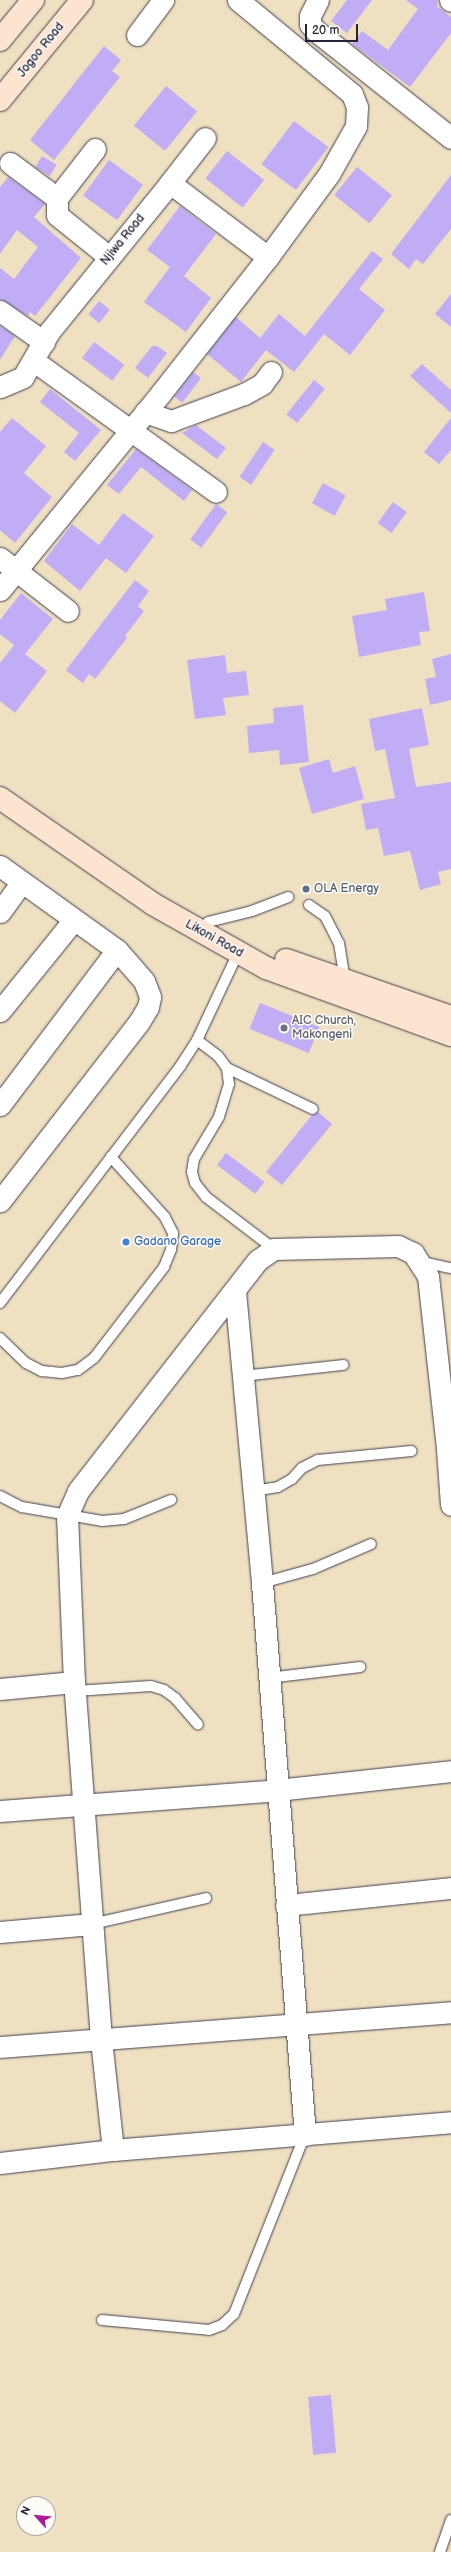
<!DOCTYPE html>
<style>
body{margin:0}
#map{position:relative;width:451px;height:2552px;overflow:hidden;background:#efe0c1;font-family:"Balsamiq Sans",sans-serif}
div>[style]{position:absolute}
.building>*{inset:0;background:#c0adf5;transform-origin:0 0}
.roads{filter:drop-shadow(0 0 1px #413e4f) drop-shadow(0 0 1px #413e4f)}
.lane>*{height:10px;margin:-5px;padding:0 5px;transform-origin:5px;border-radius:5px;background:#fff}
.street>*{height:21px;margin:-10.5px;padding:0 10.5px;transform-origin:10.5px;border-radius:10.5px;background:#fff}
.secondary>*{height:22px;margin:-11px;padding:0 11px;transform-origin:11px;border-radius:11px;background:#fde4d1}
.dots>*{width:11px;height:11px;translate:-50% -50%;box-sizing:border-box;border:2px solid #fdfcf7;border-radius:50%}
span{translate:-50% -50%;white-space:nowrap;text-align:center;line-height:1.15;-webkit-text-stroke:3px #fdfcf7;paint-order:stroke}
.street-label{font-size:12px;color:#22223b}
.service-label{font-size:12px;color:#4e5e75}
.left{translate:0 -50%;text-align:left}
.worship-label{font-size:12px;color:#5b616d}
.shop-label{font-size:12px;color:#366cbe}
.north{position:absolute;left:16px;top:2496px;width:40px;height:40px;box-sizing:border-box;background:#fdfcf7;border:1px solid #a5a5ac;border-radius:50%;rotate:297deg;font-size:11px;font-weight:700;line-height:16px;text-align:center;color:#22223b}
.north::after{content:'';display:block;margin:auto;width:14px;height:18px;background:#b5179e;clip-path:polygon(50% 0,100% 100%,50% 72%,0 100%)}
.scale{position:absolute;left:305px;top:24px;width:53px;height:18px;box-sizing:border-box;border:2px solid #22223b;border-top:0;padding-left:5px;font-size:12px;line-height:14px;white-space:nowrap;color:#22223b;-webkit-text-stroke:3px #fdfcf7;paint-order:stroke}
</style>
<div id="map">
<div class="building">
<div style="clip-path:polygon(347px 0,372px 0,347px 33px,331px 21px)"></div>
<div style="clip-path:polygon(406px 0,438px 0,437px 6px,451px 17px,451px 33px,410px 87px,352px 44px,362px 31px,388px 50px,418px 9px)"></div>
<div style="clip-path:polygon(104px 46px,121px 60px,112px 71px,120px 77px,54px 160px,30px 140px)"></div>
<div style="left:166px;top:86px;width:40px;height:51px;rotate:39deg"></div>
<div style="left:294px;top:121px;width:43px;height:54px;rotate:37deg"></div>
<div style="left:227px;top:151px;width:47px;height:35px;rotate:38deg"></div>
<div style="left:42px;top:156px;width:17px;height:13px;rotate:31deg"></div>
<div style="left:109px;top:160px;width:42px;height:44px;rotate:36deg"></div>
<div style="left:357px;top:167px;width:45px;height:36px;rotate:39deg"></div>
<div style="clip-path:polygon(451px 175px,451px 229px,423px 264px,416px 259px,409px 269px,391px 254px)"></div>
<div style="clip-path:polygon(8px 177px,45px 204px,34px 217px,81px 258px,35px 316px,30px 312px,28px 316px,0 299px,0 268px,14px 279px,38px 247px,17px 230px,0 254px,0 187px)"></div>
<div style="clip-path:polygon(180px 206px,216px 234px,184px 276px,211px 298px,186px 332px,144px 302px,170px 267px,147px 250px)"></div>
<div style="clip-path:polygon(372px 251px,383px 259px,359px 289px,385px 310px,350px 355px,324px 334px,294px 372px,266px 350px,241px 382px,207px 354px,236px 317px,260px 338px,279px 314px,305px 336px)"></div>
<div style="clip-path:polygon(451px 294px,451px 327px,435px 314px)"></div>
<div style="left:99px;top:301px;width:14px;height:17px;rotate:39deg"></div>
<div style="clip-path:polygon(0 326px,15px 336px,0 360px)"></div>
<div style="left:94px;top:342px;width:38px;height:20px;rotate:37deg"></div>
<div style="clip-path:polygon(152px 346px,157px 346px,167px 353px,148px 378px,135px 368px)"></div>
<div style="clip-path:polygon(422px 364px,451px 390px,451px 413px,410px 376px)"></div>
<div style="left:193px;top:372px;width:10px;height:31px;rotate:37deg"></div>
<div style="left:314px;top:380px;width:14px;height:44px;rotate:39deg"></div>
<div style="clip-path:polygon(50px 389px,101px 430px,75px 461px,64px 452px,79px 433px,40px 402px)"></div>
<div style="clip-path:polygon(12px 418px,46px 446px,24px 473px,52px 497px,15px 543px,0 530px,0 432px)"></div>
<div style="clip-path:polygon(451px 418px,451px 450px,439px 464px,424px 452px)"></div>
<div style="clip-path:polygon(196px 425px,226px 448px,217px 459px,182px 433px)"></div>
<div style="left:263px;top:442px;width:14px;height:42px;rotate:34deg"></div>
<div style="clip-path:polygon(136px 449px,192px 490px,184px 501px,141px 467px,119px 494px,107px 485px)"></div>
<div style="left:323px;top:483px;width:26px;height:23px;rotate:29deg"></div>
<div style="left:393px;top:502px;width:17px;height:26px;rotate:36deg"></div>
<div style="left:216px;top:504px;width:14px;height:44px;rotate:36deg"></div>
<div style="clip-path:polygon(123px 513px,154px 536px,126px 573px,106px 558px,80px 591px,44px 561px,72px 524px,99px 545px)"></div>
<div style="clip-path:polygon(135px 580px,149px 591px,138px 606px,144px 611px,125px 636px,127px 638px,95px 679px,89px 674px,83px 683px,66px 670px)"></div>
<div style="clip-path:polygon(424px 592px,430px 631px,419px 632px,421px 645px,359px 657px,352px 616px,387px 610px,385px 599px)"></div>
<div style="clip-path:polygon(21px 593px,53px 619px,25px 654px,47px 671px,15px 713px,0 701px,0 663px,14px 645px,0 634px,0 620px)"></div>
<div style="clip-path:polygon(451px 654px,451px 700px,430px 705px,425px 679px,436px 677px,432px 659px)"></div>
<div style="clip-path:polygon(225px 655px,227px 673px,246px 671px,249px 695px,223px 698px,226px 715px,195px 719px,187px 660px)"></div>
<div style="clip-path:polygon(303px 705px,309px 762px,280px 765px,279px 750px,249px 753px,247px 726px,274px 723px,273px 708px)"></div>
<div style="clip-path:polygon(422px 708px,429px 745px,409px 749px,416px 787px,451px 782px,451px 869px,438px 872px,441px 884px,420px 890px,410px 851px,384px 856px,378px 828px,366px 830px,361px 804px,395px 798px,385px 749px,375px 751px,369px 719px)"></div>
<div style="clip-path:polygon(329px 759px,333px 773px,355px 766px,364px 799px,312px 814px,299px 768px)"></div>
<div style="left:260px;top:1003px;width:64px;height:28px;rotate:22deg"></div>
<div style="clip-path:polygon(318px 1112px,332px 1124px,282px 1185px,266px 1172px,312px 1115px)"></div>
<div style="left:226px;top:1153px;width:48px;height:15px;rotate:37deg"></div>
<div style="left:331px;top:2395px;width:58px;height:23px;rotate:85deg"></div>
</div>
<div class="roads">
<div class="lane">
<div style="left:309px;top:905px;width:19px;rotate:35deg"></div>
<div style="left:325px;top:916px;width:30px;rotate:63deg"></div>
<div style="left:339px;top:943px;width:37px;rotate:81deg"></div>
<div style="left:208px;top:922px;width:45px;rotate:-14deg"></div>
<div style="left:252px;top:911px;width:39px;rotate:-21deg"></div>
<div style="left:197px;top:1040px;width:26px;rotate:37deg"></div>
<div style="left:218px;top:1056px;width:15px;rotate:53deg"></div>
<div style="left:227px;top:1068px;width:16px;rotate:83deg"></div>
<div style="left:229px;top:1084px;width:34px;rotate:107deg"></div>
<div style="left:219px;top:1117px;width:49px;rotate:120.8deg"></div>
<div style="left:194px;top:1159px;width:13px;rotate:99deg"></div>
<div style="left:192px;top:1172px;width:11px;rotate:75deg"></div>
<div style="left:195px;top:1183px;width:18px;rotate:52deg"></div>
<div style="left:206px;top:1197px;width:86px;rotate:37.4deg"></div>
<div style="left:227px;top:1068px;width:95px;rotate:25.5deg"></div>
<div style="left:422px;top:1262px;width:30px;rotate:12deg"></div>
<div style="left:0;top:1303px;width:299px;rotate:-52.7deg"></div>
<div style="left:181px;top:1065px;width:30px;rotate:-57deg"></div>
<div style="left:197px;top:1040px;width:96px;rotate:-64.8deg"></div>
<div style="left:0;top:1338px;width:36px;rotate:44deg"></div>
<div style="left:26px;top:1363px;width:18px;rotate:27deg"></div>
<div style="left:42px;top:1371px;width:20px;rotate:6deg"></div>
<div style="left:62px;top:1373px;width:16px;rotate:-11deg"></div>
<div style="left:78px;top:1370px;width:20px;rotate:-37deg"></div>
<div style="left:94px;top:1358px;width:115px;rotate:-52.4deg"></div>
<div style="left:164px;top:1267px;width:18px;rotate:-68deg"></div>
<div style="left:171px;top:1250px;width:17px;rotate:-83deg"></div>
<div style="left:173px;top:1233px;width:18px;rotate:-117deg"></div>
<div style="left:165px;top:1217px;width:81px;rotate:-132deg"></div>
<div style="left:243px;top:1376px;width:101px;rotate:-6.3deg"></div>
<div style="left:253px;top:1491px;width:25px;rotate:-9deg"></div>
<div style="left:278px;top:1487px;width:16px;rotate:-30deg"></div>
<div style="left:292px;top:1479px;width:15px;rotate:-48deg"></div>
<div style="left:302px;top:1468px;width:18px;rotate:-27deg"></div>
<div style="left:318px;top:1460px;width:94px;rotate:-5.5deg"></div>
<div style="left:0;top:1496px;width:25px;rotate:27deg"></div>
<div style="left:22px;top:1507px;width:81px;rotate:9.9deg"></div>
<div style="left:102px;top:1521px;width:22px;rotate:-5deg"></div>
<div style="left:124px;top:1519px;width:51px;rotate:-22deg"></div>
<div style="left:262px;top:1583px;width:53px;rotate:-15.4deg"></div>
<div style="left:313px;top:1569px;width:63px;rotate:-23.3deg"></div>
<div style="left:268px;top:1678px;width:93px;rotate:-6.8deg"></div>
<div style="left:75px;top:1691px;width:76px;rotate:-3.8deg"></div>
<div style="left:151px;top:1686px;width:14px;rotate:17deg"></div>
<div style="left:164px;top:1690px;width:14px;rotate:36deg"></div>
<div style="left:175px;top:1698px;width:35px;rotate:49deg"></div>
<div style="left:92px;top:1924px;width:117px;rotate:-12.8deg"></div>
<div style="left:102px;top:2320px;width:107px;rotate:5.3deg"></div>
<div style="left:209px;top:2330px;width:14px;rotate:-21deg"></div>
<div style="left:222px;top:2325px;width:16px;rotate:-43deg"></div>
<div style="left:234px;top:2314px;width:193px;rotate:-68.4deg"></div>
<div style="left:440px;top:2552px;width:34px;rotate:-71deg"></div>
</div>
<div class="street">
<div style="left:318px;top:0;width:18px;rotate:117deg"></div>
<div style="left:310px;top:16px;width:8px;rotate:90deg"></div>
<div style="left:310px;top:24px;width:9px;rotate:49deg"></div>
<div style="left:316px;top:31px;width:172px;rotate:38.4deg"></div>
<div style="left:450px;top:0;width:1px;rotate:45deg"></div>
<div style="left:137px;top:35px;width:44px;rotate:-53.4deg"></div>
<div style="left:95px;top:149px;width:62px;rotate:127.8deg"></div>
<div style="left:57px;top:198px;width:17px;rotate:90deg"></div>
<div style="left:57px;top:215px;width:67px;rotate:38.9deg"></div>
<div style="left:10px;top:163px;width:59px;rotate:36.7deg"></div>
<div style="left:170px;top:183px;width:57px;rotate:-52.1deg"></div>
<div style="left:0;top:311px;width:54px;rotate:35.2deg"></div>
<div style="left:34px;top:361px;width:224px;rotate:35.7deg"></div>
<div style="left:0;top:387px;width:25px;rotate:-23deg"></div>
<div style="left:23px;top:377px;width:52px;rotate:-60deg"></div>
<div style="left:49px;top:332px;width:192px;rotate:-50.9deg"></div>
<div style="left:170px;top:183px;width:123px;rotate:37.1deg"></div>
<div style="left:145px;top:412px;width:28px;rotate:19deg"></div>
<div style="left:171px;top:421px;width:78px;rotate:-20.3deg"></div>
<div style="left:244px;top:394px;width:21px;rotate:-29deg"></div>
<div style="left:262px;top:384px;width:15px;rotate:-53deg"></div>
<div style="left:0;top:558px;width:86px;rotate:37.9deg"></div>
<div style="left:0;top:590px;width:254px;rotate:-50.7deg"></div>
<div style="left:161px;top:393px;width:173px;rotate:-51.8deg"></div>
<div style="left:268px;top:257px;width:103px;rotate:-53.7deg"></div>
<div style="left:329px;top:174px;width:55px;rotate:-60.6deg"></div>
<div style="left:356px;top:126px;width:19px;rotate:-87deg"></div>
<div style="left:357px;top:107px;width:14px;rotate:-111deg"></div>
<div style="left:352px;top:94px;width:148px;rotate:-140.5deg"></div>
<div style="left:0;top:866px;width:144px;rotate:35.7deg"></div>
<div style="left:117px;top:950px;width:41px;rotate:48.9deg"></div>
<div style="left:144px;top:981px;width:17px;rotate:69deg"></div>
<div style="left:150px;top:997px;width:10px;rotate:101deg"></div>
<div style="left:148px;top:1007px;width:17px;rotate:121deg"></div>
<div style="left:139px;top:1022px;width:227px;rotate:127.8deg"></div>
<div style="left:0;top:912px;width:37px;rotate:-54deg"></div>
<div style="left:0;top:1011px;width:116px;rotate:-51deg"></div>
<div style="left:0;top:1105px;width:194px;rotate:-53deg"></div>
<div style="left:235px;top:1291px;width:293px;rotate:84.7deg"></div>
<div style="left:262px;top:1583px;width:554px;rotate:85.55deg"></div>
<div style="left:0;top:1689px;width:74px;rotate:-5.4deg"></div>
<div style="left:0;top:1811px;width:278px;rotate:-4.3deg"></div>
<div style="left:277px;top:1790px;width:175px;rotate:-6.2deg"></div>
<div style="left:286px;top:1905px;width:166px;rotate:-5.9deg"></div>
<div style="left:0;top:1932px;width:92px;rotate:-5deg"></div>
<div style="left:0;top:2047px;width:452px;rotate:-4.4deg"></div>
<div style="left:113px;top:2150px;width:112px;rotate:-96.2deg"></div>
<div style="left:101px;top:2039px;width:358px;rotate:-94.3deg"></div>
<div style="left:74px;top:1682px;width:166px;rotate:-92.4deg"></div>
<div style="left:67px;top:1516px;width:27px;rotate:-66deg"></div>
<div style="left:78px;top:1491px;width:293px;rotate:-52.1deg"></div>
<div style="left:258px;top:1260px;width:19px;rotate:-35deg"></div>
<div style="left:274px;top:1249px;width:124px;rotate:-1.4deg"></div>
<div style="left:398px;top:1246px;width:17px;rotate:25deg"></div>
<div style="left:413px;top:1253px;width:27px;rotate:57deg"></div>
<div style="left:428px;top:1276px;width:174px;rotate:83.7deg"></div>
<div style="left:447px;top:1449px;width:56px;rotate:85.9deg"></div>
<div style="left:0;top:2163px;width:114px;rotate:-6.6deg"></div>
<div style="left:113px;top:2150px;width:339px;rotate:-4.7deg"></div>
</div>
<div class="secondary">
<div style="left:0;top:40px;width:52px;rotate:-50.5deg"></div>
<div style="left:0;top:100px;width:129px;rotate:-50.6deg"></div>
<div style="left:0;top:798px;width:186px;rotate:34.7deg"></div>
<div style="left:153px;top:904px;width:130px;rotate:29.5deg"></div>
<div style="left:266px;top:968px;width:197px;rotate:19.9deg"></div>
<div style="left:286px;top:960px;width:175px;rotate:19.1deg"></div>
</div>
</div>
<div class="dots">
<div style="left:306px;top:889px;background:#5c6f8a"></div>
<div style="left:284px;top:1028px;background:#6b7280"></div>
<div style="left:126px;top:1242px;background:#3f7fe0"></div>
</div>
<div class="street-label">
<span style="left:41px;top:50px;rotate:-51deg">Jogoo Road</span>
<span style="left:123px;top:240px;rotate:-51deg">Njiwa Road</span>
<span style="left:214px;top:939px;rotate:29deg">Likoni Road</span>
</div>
<div class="service-label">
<span class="left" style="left:314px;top:889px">OLA Energy</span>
</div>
<div class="worship-label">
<span class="left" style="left:292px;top:1028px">AIC Church,<br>Makongeni</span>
</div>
<div class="shop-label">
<span class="left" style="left:134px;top:1242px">Gadano Garage</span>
</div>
<div class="north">N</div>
<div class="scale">20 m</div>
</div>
